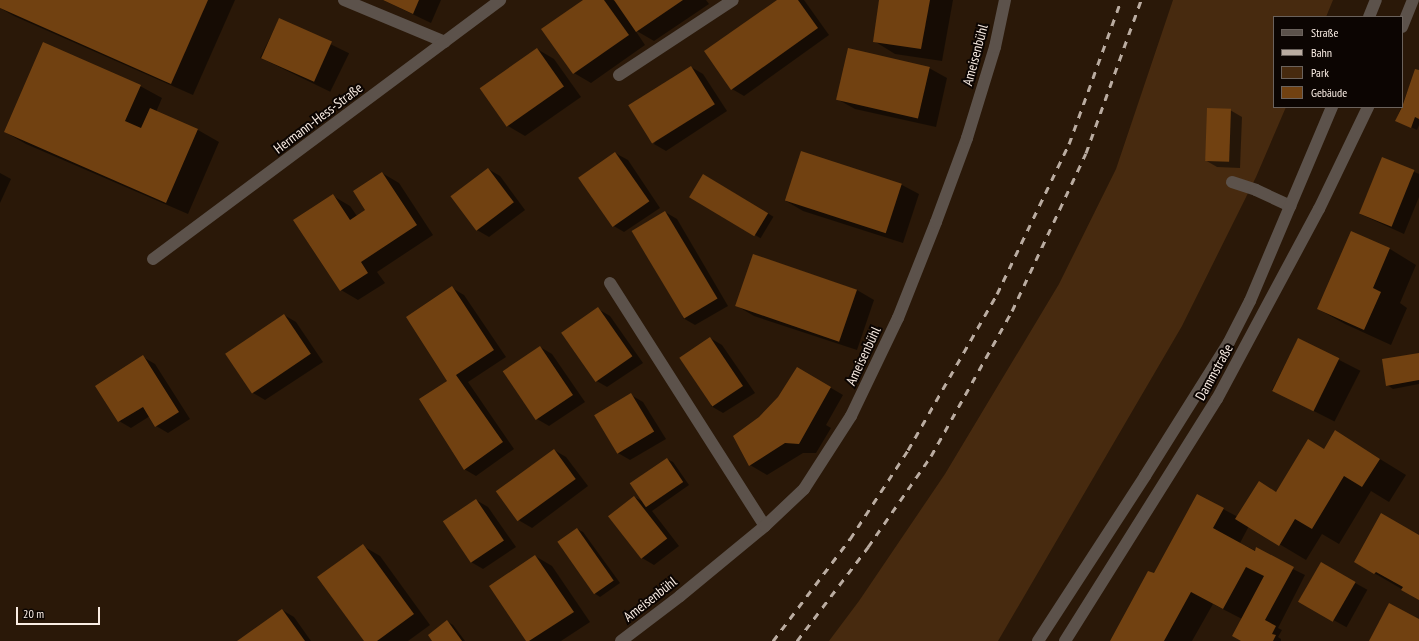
<!DOCTYPE html>
<meta charset="utf-8">
<style>
body{margin:0}
#map{position:relative;width:1419px;height:641px;overflow:hidden;background:#2a1808;font-family:"PT Sans Narrow",sans-serif}
div>[style]{position:absolute}
.green>*{inset:0;background:#472a0f}
.shadow>*{inset:0;background:#0007;transform-origin:0 0}
.building>*{inset:0;background:#714111;transform-origin:0 0}
.minor>*{height:12px;margin:-6px;padding:0 6px;transform-origin:6px;border-radius:6px;background:#5c524b}
.rail>*{height:3px;margin-top:-1.5px;transform-origin:0;background:repeating-linear-gradient(90deg,#baaca1 0 7px,transparent 0 14px)}
span{translate:-50% -50%;white-space:nowrap;text-align:center;line-height:1.15;-webkit-text-stroke:4px #0c0502;paint-order:stroke}
.street-label{font-size:14px;color:#faede4}
.legend{position:absolute;left:1273px;top:16px;width:130px;height:92px;box-sizing:border-box;background:#0c0502;border:1px solid #6b625c;margin:0;padding:5px 7px;list-style:none;font-size:12px;color:#faede4}
.legend li{display:flex;align-items:center;gap:8px;height:20px}
.legend b{width:20px;border:1px solid #6b625c}
.scale{position:absolute;left:16px;top:607px;width:84px;height:18px;box-sizing:border-box;border:2px solid #faede4;border-top:0;padding-left:5px;font-size:12px;line-height:14px;white-space:nowrap;color:#faede4;-webkit-text-stroke:3px #0c0502;paint-order:stroke}
</style>
<div id="map">
<div class="green">
<div style="clip-path:polygon(1173px 0,1333px 0,1326px 17px,1274px 17px,1274px 107px,1286px 107px,1256px 177px,1182px 326px,998px 641px,829px 641px,859px 601px,945px 474px,1059px 284px,1116px 169px)"></div>
</div>
<div class="shadow">
<div style="clip-path:polygon(0 0,235px 0,193px 95px,14px 16px,0 8px)"></div>
<div style="clip-path:polygon(383px 0,441px 0,431px 23px)"></div>
<div style="clip-path:polygon(584px 0,613px 0,616px 2px,615px 0,706px 0,709px 4px,654px 41px,635px 30px,645px 45px,591px 83px,574px 73px)"></div>
<div style="clip-path:polygon(778px 0,804px 0,829px 35px,744px 96px,732px 89px)"></div>
<div style="clip-path:polygon(881px 0,953px 0,942px 61px,895px 54px,874px 41px)"></div>
<div style="left:279px;top:19px;width:78px;height:43px;rotate:26deg"></div>
<div style="clip-path:polygon(537px 49px,554px 59px,581px 97px,525px 136px,508px 126px)"></div>
<div style="clip-path:polygon(691px 67px,703px 74px,727px 111px,666px 151px,654px 144px)"></div>
<div style="clip-path:polygon(929px 68px,947px 78px,936px 127px,855px 109px,837px 99px)"></div>
<div style="clip-path:polygon(1416px 70px,1419px 71px,1419px 125px,1417px 130px,1396px 120px)"></div>
<div style="clip-path:polygon(140px 86px,162px 98px,156px 112px,198px 130px,219px 142px,188px 214px,26px 144px,5px 132px)"></div>
<div style="clip-path:polygon(1230px 110px,1242px 117px,1240px 168px,1217px 167px,1205px 160px)"></div>
<div style="clip-path:polygon(615px 153px,628px 160px,660px 208px,624px 232px,612px 225px)"></div>
<div style="clip-path:polygon(1383px 158px,1419px 174px,1419px 197px,1404px 234px,1360px 214px)"></div>
<div style="clip-path:polygon(488px 169px,500px 176px,525px 210px,489px 237px,477px 230px)"></div>
<div style="clip-path:polygon(0 173px,11px 179px,0 203px)"></div>
<div style="clip-path:polygon(382px 173px,399px 183px,433px 235px,377px 272px,385px 283px,358px 300px,341px 290px,333px 196px,350px 206px,357px 216px,367px 210px)"></div>
<div style="left:704px;top:175px;width:81px;height:25px;rotate:31deg"></div>
<div style="clip-path:polygon(902px 185px,919px 194px,903px 243px,803px 211px,786px 201px)"></div>
<div style="clip-path:polygon(665px 212px,677px 219px,728px 306px,695px 325px,683px 318px)"></div>
<div style="clip-path:polygon(1351px 233px,1390px 249px,1416px 265px,1400px 303px,1407px 308px,1391px 345px,1345px 324px,1318px 309px)"></div>
<div style="clip-path:polygon(754px 255px,857px 290px,874px 300px,857px 350px,754px 316px,737px 306px)"></div>
<div style="clip-path:polygon(452px 288px,464px 295px,506px 357px,468px 382px,514px 449px,476px 476px,464px 469px,449px 381px)"></div>
<div style="clip-path:polygon(598px 309px,610px 316px,643px 363px,607px 387px,595px 380px,563px 333px)"></div>
<div style="clip-path:polygon(284px 315px,296px 322px,323px 362px,265px 400px,253px 393px)"></div>
<div style="clip-path:polygon(710px 338px,722px 345px,755px 393px,723px 413px,711px 406px)"></div>
<div style="left:1298px;top:339px;width:70px;height:57px;rotate:27deg"></div>
<div style="clip-path:polygon(540px 347px,552px 354px,585px 402px,549px 426px,537px 419px)"></div>
<div style="clip-path:polygon(1419px 354px,1419px 384px,1393px 389px,1387px 385px)"></div>
<div style="clip-path:polygon(143px 357px,155px 364px,190px 419px,168px 433px,156px 426px,150px 416px,131px 428px,119px 421px)"></div>
<div style="clip-path:polygon(797px 368px,843px 395px,826px 425px,831px 428px,816px 453px,803px 453px,767px 475px,750px 465px,759px 418px,779px 397px)"></div>
<div style="clip-path:polygon(631px 395px,643px 402px,666px 439px,630px 460px,618px 453px)"></div>
<div style="clip-path:polygon(1336px 432px,1406px 475px,1389px 502px,1371px 491px,1339px 544px,1322px 534px,1306px 560px,1249px 526px,1240px 543px,1305px 575px,1278px 628px,1282px 630px,1278px 637px,1281px 639px,1281px 641px,1242px 641px,1242px 619px,1213px 604px,1192px 641px,1111px 641px,1174px 584px,1223px 509px,1238px 517px,1276px 492px,1324px 450px)"></div>
<div style="clip-path:polygon(554px 450px,566px 457px,588px 486px,532px 528px,520px 521px,498px 492px)"></div>
<div style="clip-path:polygon(667px 459px,673px 462px,689px 485px,652px 511px,679px 546px,654px 565px,642px 558px,634px 497px,644px 502px)"></div>
<div style="clip-path:polygon(476px 500px,488px 507px,516px 547px,483px 569px,471px 562px)"></div>
<div style="clip-path:polygon(577px 529px,583px 532px,620px 583px,600px 597px,594px 593px)"></div>
<div style="clip-path:polygon(1419px 536px,1419px 599px,1355px 562px)"></div>
<div style="clip-path:polygon(363px 546px,380px 556px,430px 625px,408px 641px,365px 641px)"></div>
<div style="clip-path:polygon(535px 556px,552px 566px,590px 622px,561px 641px,527px 641px)"></div>
<div style="left:1321px;top:564px;width:53px;height:43px;rotate:29deg"></div>
<div style="clip-path:polygon(282px 610px,294px 617px,311px 641px,239px 641px)"></div>
<div style="clip-path:polygon(448px 622px,453px 625px,465px 641px,434px 641px)"></div>
</div>
<div class="building">
<div style="clip-path:polygon(0 0,208px 0,171px 84px,0 8px)"></div>
<div style="clip-path:polygon(383px 0,419px 0,413px 14px)"></div>
<div style="clip-path:polygon(583px 0,604px 0,629px 35px,573px 74px,541px 29px)"></div>
<div style="clip-path:polygon(614px 0,683px 0,636px 32px)"></div>
<div style="clip-path:polygon(777px 0,798px 0,818px 28px,731px 90px,704px 51px)"></div>
<div style="clip-path:polygon(879px 0,930px 0,921px 49px,873px 42px)"></div>
<div style="left:279px;top:18px;width:58px;height:44px;rotate:24deg"></div>
<div style="clip-path:polygon(43px 42px,141px 85px,125px 121px,141px 128px,150px 108px,198px 129px,166px 203px,4px 132px)"></div>
<div style="left:537px;top:48px;width:47px;height:70px;rotate:55deg"></div>
<div style="left:848px;top:48px;width:84px;height:53px;rotate:13deg"></div>
<div style="left:691px;top:66px;width:45px;height:74px;rotate:58deg"></div>
<div style="clip-path:polygon(1415px 69px,1419px 70px,1419px 119px,1415px 117px,1411px 128px,1395px 121px,1402px 107px)"></div>
<div style="left:1207px;top:108px;width:24px;height:53px;rotate:2deg"></div>
<div style="left:801px;top:151px;width:106px;height:52px;rotate:18deg"></div>
<div style="left:615px;top:152px;width:60px;height:45px;rotate:55deg"></div>
<div style="left:1382px;top:157px;width:35px;height:61px;rotate:22deg"></div>
<div style="left:488px;top:168px;width:43px;height:47px;rotate:53deg"></div>
<div style="clip-path:polygon(382px 172px,417px 225px,361px 262px,368px 273px,340px 291px,293px 220px,333px 194px,350px 220px,365px 210px,353px 191px)"></div>
<div style="left:703px;top:174px;width:76px;height:27px;rotate:31deg"></div>
<div style="left:665px;top:211px;width:102px;height:39px;rotate:59deg"></div>
<div style="clip-path:polygon(1351px 231px,1390px 248px,1373px 288px,1381px 292px,1364px 330px,1317px 309px)"></div>
<div style="left:753px;top:254px;width:110px;height:55px;rotate:19deg"></div>
<div style="clip-path:polygon(452px 286px,494px 350px,456px 375px,503px 442px,464px 470px,419px 399px,447px 381px,406px 317px)"></div>
<div style="left:598px;top:307px;width:60px;height:45px;rotate:55deg"></div>
<div style="left:284px;top:314px;width:48px;height:71px;rotate:56deg"></div>
<div style="left:710px;top:337px;width:59px;height:37px;rotate:56deg"></div>
<div style="left:1298px;top:338px;width:46px;height:59px;rotate:26deg"></div>
<div style="left:540px;top:346px;width:59px;height:45px;rotate:56deg"></div>
<div style="clip-path:polygon(1419px 353px,1419px 380px,1386px 386px,1382px 359px)"></div>
<div style="clip-path:polygon(143px 355px,179px 412px,155px 427px,143px 407px,118px 422px,95px 386px)"></div>
<div style="clip-path:polygon(797px 367px,831px 387px,799px 444px,785px 443px,749px 466px,733px 436px,759px 417px,778px 397px)"></div>
<div style="left:631px;top:393px;width:45px;height:43px;rotate:59deg"></div>
<div style="clip-path:polygon(1335px 430px,1380px 459px,1362px 487px,1344px 476px,1312px 529px,1295px 519px,1279px 546px,1235px 519px,1259px 481px,1276px 492px,1308px 439px,1324px 449px)"></div>
<div style="left:554px;top:449px;width:37px;height:72px;rotate:54deg"></div>
<div style="left:667px;top:458px;width:29px;height:45px;rotate:56deg"></div>
<div style="clip-path:polygon(1197px 494px,1224px 508px,1213px 528px,1255px 551px,1256px 547px,1294px 567px,1265px 620px,1276px 626px,1272px 634px,1276px 635px,1273px 641px,1241px 641px,1232px 636px,1264px 576px,1246px 567px,1223px 609px,1191px 592px,1164px 641px,1110px 641px,1148px 571px,1154px 573px)"></div>
<div style="left:634px;top:496px;width:54px;height:33px;rotate:52deg"></div>
<div style="left:476px;top:499px;width:50px;height:40px;rotate:56deg"></div>
<div style="clip-path:polygon(1381px 513px,1419px 535px,1419px 600px,1401px 590px,1403px 587px,1376px 572px,1374px 574px,1354px 562px)"></div>
<div style="left:577px;top:528px;width:64px;height:24px;rotate:55deg"></div>
<div style="clip-path:polygon(363px 544px,414px 614px,377px 641px,364px 641px,317px 577px)"></div>
<div style="clip-path:polygon(535px 555px,574px 612px,529px 641px,526px 641px,489px 586px)"></div>
<div style="left:1321px;top:562px;width:40px;height:46px;rotate:30deg"></div>
<div style="clip-path:polygon(1389px 603px,1419px 619px,1419px 641px,1369px 641px)"></div>
<div style="clip-path:polygon(282px 609px,305px 641px,237px 641px)"></div>
<div style="clip-path:polygon(447px 620px,462px 641px,432px 641px,428px 635px)"></div>
</div>
<div class="minor">
<div style="left:344px;top:0;width:109px;rotate:22.6deg"></div>
<div style="left:1369px;top:17px;width:18px;rotate:-68deg"></div>
<div style="left:1402px;top:27px;width:29px;rotate:-68deg"></div>
<div style="left:619px;top:75px;width:136px;rotate:-33.3deg"></div>
<div style="left:1232px;top:182px;width:25px;rotate:18deg"></div>
<div style="left:1256px;top:190px;width:38px;rotate:25deg"></div>
<div style="left:153px;top:259px;width:433px;rotate:-36.7deg"></div>
<div style="left:610px;top:283px;width:288px;rotate:57.5deg"></div>
<div style="left:621px;top:641px;width:74px;rotate:-37.3deg"></div>
<div style="left:680px;top:596px;width:110px;rotate:-39.5deg"></div>
<div style="left:765px;top:526px;width:54px;rotate:-43.5deg"></div>
<div style="left:804px;top:489px;width:87px;rotate:-57.2deg"></div>
<div style="left:851px;top:416px;width:109px;rotate:-64.4deg"></div>
<div style="left:898px;top:318px;width:103px;rotate:-68.4deg"></div>
<div style="left:936px;top:222px;width:90px;rotate:-69.7deg"></div>
<div style="left:967px;top:138px;width:95px;rotate:-72.9deg"></div>
<div style="left:995px;top:47px;width:48px;rotate:-78deg"></div>
<div style="left:1038px;top:641px;width:197px;rotate:-57deg"></div>
<div style="left:1145px;top:476px;width:158px;rotate:-57.9deg"></div>
<div style="left:1229px;top:342px;width:46px;rotate:-62.9deg"></div>
<div style="left:1250px;top:301px;width:211px;rotate:-67.1deg"></div>
<div style="left:1065px;top:641px;width:286px;rotate:-57.9deg"></div>
<div style="left:1217px;top:399px;width:216px;rotate:-61.8deg"></div>
<div style="left:1319px;top:209px;width:113px;rotate:-64.3deg"></div>
</div>
<div class="rail">
<div style="left:773px;top:641px;width:128px;rotate:-53deg"></div>
<div style="left:850px;top:539px;width:106px;rotate:-56.9deg"></div>
<div style="left:908px;top:450px;width:180px;rotate:-60.3deg"></div>
<div style="left:997px;top:294px;width:166px;rotate:-64.4deg"></div>
<div style="left:1069px;top:144px;width:153px;rotate:-70.1deg"></div>
<div style="left:797px;top:641px;width:118px;rotate:-52.9deg"></div>
<div style="left:868px;top:547px;width:111px;rotate:-55.3deg"></div>
<div style="left:931px;top:456px;width:166px;rotate:-60.8deg"></div>
<div style="left:1012px;top:311px;width:174px;rotate:-64.9deg"></div>
<div style="left:1086px;top:153px;width:163px;rotate:-70.2deg"></div>
</div>
<div class="street-label">
<span style="left:975px;top:55px;rotate:-75deg">Ameisenbühl</span>
<span style="left:318px;top:118px;rotate:-37deg">Hermann-Hess-Straße</span>
<span style="left:863px;top:356px;rotate:-65deg">Ameisenbühl</span>
<span style="left:1214px;top:372px;rotate:-61deg">Dammstraße</span>
<span style="left:650px;top:599px;rotate:-38deg">Ameisenbühl</span>
</div>
<ul class="legend">
<li><b style="height:5px;background:#5c524b"></b>Straße</li>
<li><b style="height:5px;background:#baaca1"></b>Bahn</li>
<li><b style="height:11px;background:#472a0f"></b>Park</li>
<li><b style="height:11px;background:#714111"></b>Gebäude</li>
</ul>
<div class="scale">20 m</div>
</div>
